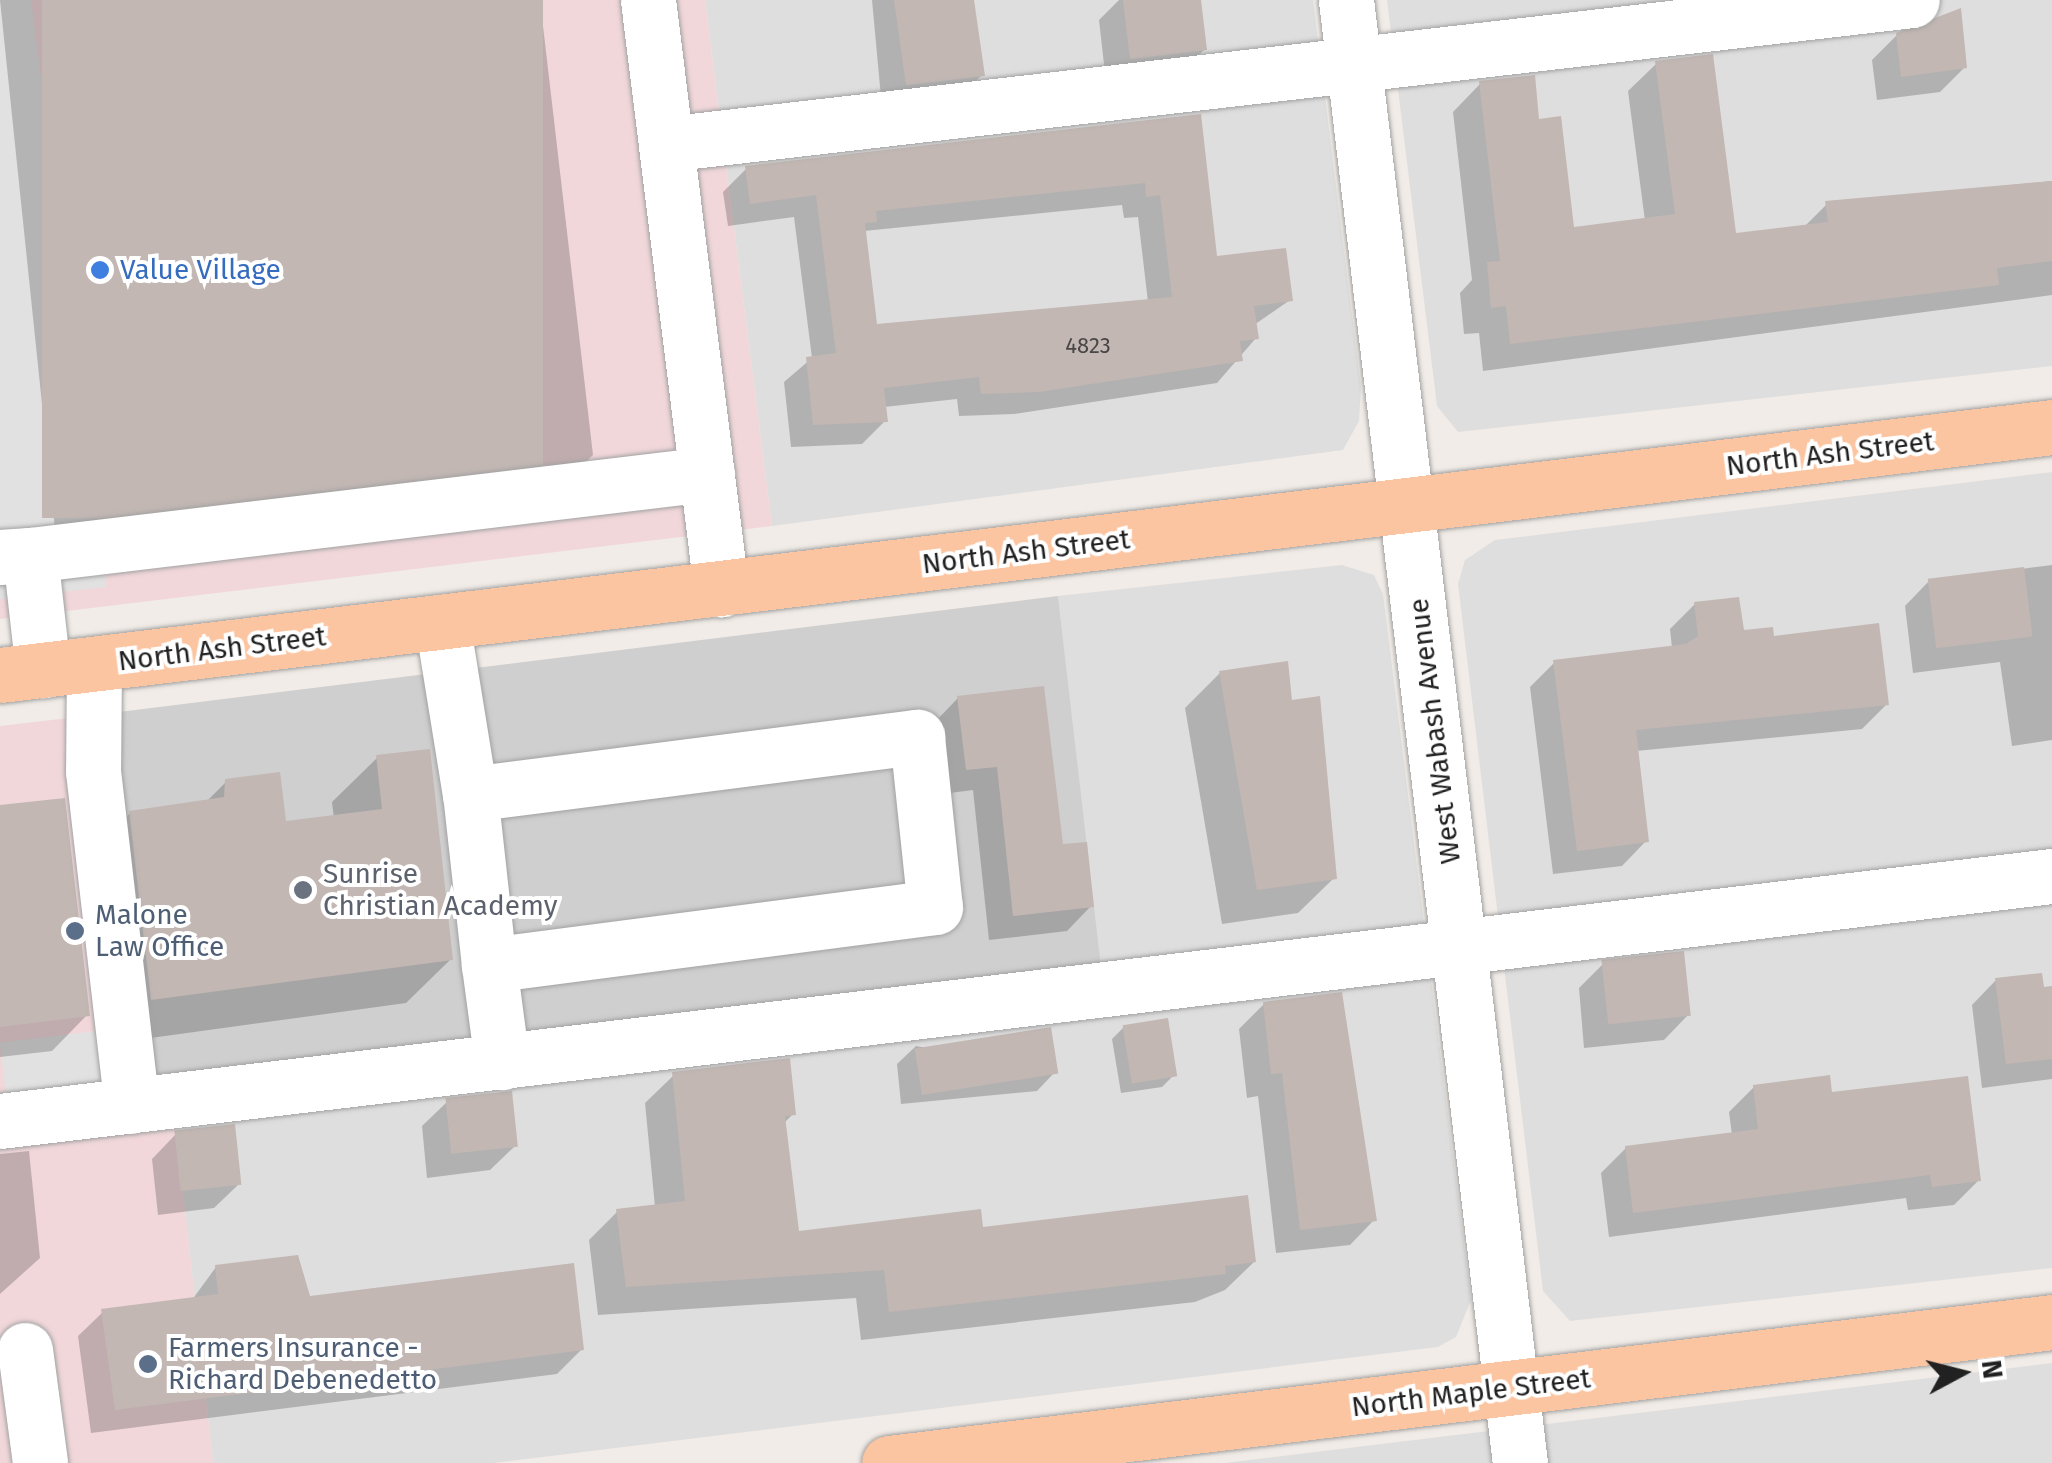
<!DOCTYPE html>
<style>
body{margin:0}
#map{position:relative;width:2052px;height:1463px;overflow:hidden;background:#f1ece7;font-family:"Fira Sans",sans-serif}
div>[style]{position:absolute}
.residential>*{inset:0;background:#dfdede}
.commercial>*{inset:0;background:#f1d7da}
.religious>*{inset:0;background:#cfcfcf}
.parking>*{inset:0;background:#e1e1e1;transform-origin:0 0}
.shadow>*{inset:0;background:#0003}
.building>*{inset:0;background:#c2b7b3;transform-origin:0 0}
.roads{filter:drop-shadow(0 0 2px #a2a2a2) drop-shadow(0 0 2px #a2a2a2)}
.minor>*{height:55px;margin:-27.5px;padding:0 27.5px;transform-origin:27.5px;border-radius:27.5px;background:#fff}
.major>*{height:55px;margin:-27.5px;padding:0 27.5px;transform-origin:27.5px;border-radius:27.5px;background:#fcc5a1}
.dots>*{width:28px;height:28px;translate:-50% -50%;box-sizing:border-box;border:5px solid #fff;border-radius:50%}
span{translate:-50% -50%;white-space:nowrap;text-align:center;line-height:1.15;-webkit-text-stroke:8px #fff;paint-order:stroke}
.number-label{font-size:22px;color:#494646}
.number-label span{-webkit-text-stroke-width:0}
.shop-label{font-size:28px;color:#366cbe}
.left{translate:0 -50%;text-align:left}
.street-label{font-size:28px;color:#212121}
.worship-label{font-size:28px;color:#5b616d}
.service-label{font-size:28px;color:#4e5e75}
.north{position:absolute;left:1912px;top:1323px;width:100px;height:100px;-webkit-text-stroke:8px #fff;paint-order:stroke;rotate:83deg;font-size:28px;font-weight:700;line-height:40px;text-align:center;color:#212121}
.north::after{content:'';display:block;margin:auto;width:35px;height:45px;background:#212121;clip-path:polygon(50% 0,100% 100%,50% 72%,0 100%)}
</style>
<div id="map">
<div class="residential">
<div style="clip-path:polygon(705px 0,1313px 0,1361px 387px,1359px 421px,1343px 450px,772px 526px)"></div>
<div style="clip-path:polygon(1387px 0,2052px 0,2052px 366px,1458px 432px,1437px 406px)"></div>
<div style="clip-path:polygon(2052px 472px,2052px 1268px,1570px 1321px,1543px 1291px,1458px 584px,1465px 560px,1495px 540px)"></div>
<div style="clip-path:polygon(1342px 565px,1374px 575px,1383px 594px,1471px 1300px,1456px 1337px,1438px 1347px,493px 1463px,213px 1463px,175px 1120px,1104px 1001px,1058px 596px)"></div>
<div style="clip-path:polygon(2052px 1363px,2052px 1463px,1225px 1463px)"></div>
</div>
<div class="commercial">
<div style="clip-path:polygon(0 0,705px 0,772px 526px,0 619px)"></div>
<div style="clip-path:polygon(103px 714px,145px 1076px,170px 1073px,213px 1463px,0 1463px,0 726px)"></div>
</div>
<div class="religious">
<div style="clip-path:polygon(1058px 596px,1105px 1002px,175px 1120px,170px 1073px,144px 1076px,103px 714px)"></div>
</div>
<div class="parking">
<div style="clip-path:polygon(0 0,31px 0,106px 587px,0 599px)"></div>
<div style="left:104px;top:1030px;width:57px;height:105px;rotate:83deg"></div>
</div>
<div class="shadow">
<div style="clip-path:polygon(0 0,540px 0,593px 455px,548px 500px,58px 558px)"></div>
<div style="clip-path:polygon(872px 0,972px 0,982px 75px,958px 99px,882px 108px)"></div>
<div style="clip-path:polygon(1119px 0,1199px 0,1205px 49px,1180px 74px,1106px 82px,1099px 20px)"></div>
<div style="clip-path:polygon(1897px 35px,1965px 67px,1940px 92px,1877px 100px,1872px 60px)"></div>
<div style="clip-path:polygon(1656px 64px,1734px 236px,1803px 228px,1827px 204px,2052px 181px,2052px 295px,1483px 371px,1479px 333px,1464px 334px,1460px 293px,1472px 280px,1453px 112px,1480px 84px,1537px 122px,1572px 230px,1645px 221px,1628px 91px)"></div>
<div style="clip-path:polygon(evenodd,1199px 116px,1215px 258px,1290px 300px,1254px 325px,1256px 338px,1217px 383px,1014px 414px,959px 416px,957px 399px,884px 407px,885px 421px,862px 444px,791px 447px,784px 382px,812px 358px,794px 217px,728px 226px,723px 192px,746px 169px,1199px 116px,1122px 205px,1124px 218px,1138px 217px,1148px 302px,875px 327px,864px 231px,1122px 205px)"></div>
<div style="clip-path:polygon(2052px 565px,2052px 740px,2012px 746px,2000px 662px,1913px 673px,1905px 606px,1929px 581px)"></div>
<div style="clip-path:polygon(1695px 604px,1887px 704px,1862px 729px,1636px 751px,1646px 841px,1622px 866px,1553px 874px,1530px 687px,1554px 663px,1672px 648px,1670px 629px)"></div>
<div style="clip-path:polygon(1220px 673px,1290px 702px,1334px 878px,1298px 913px,1222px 924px,1185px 708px)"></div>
<div style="clip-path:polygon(958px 698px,1091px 906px,1067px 931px,989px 940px,973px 790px,942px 794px,934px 723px)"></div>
<div style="clip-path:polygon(377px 758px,451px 959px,406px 1003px,107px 1044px,86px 858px,130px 813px,206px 802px,226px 782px,284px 824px,334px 818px,332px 802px)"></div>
<div style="clip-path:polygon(0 808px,87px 1015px,52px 1051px,0 1057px)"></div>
<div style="clip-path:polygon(1603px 964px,1688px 1015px,1664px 1040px,1584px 1048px,1579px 988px)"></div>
<div style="clip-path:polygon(1996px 980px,2052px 989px,2052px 1079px,1982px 1088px,1972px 1005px)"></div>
<div style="clip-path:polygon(1264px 1004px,1374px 1220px,1350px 1245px,1276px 1253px,1258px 1096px,1247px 1098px,1239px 1029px)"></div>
<div style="clip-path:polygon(1124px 1027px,1174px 1075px,1162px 1087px,1121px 1093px,1112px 1039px)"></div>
<div style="clip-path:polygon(916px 1046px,1055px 1072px,1037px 1091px,901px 1104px,897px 1064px)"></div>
<div style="clip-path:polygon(674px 1075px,793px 1114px,784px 1123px,797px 1234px,981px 1230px,1254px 1262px,1225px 1290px,1195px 1302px,861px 1340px,856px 1298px,598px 1315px,589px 1240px,618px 1211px,655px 1207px,645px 1103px)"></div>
<div style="clip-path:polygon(1754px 1087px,1830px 1095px,1979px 1180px,1954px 1205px,1908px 1210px,1906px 1198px,1609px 1237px,1601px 1173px,1626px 1148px,1732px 1135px,1729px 1112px)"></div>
<div style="clip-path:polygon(447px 1102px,515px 1146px,490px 1170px,427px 1178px,422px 1126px)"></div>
<div style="clip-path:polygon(176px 1134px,239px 1184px,214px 1208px,158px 1215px,152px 1159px)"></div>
<div style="clip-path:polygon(29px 1151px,40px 1258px,0 1294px,0 1154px)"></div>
<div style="clip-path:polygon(216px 1267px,308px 1299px,582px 1349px,557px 1374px,91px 1433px,78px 1336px,103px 1312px,192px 1300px)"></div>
</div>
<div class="building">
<div style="left:42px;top:0;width:501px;height:518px"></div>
<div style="clip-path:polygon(894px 0,974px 0,985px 76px,906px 85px)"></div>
<div style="clip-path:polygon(1123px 0,1201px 0,1207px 50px,1130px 59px)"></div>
<div style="clip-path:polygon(1961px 8px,1967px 68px,1901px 77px,1896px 33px)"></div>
<div style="clip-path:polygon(1713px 54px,1736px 233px,1828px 222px,1825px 201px,2052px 181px,2052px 261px,1997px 268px,1999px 285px,1510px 344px,1506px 306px,1491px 308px,1487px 262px,1500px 261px,1479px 81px,1535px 75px,1539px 119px,1561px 116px,1574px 227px,1675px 214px,1655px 61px)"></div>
<div style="clip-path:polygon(evenodd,1201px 114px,1217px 256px,1286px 248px,1293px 301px,1254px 306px,1259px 339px,1240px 341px,1243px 361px,1039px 392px,981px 394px,979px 377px,884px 388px,888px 422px,813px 425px,806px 357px,836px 353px,816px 195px,750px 204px,745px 166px,1201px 114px,1145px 183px,1146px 197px,1160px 195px,1172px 297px,877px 324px,865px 223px,877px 222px,876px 211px,1145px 183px)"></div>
<div style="left:2024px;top:567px;width:70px;height:97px;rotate:83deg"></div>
<div style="clip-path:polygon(1739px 597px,1744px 630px,1773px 627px,1774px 636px,1879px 623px,1889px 705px,1636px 730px,1649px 842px,1577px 851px,1553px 660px,1686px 644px,1698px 636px,1694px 602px)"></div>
<div style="clip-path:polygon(1288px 661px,1292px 700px,1320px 696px,1337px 879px,1257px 890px,1219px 671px)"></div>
<div style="clip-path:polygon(1044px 686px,1063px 844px,1087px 842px,1094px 907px,1013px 916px,997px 767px,966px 770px,957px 696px)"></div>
<div style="clip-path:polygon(430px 749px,453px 960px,151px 1000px,129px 811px,224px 797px,225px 779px,280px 772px,286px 821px,382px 809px,376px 755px)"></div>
<div style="clip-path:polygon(65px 798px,90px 1016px,0 1027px,0 805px)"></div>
<div style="left:1684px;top:951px;width:65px;height:83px;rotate:84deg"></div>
<div style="clip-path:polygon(2042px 973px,2044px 987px,2052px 986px,2052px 1059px,2006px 1064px,1995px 978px)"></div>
<div style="clip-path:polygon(1342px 992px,1377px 1221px,1300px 1230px,1282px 1073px,1271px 1074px,1263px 1002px)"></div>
<div style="left:1168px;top:1018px;width:59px;height:46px;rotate:81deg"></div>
<div style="left:1051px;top:1027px;width:47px;height:138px;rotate:81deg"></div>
<div style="clip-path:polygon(790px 1058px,796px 1115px,785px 1116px,799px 1231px,981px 1209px,983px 1227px,1248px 1195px,1256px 1262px,1225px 1266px,1226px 1274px,889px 1312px,884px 1270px,626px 1287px,616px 1209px,685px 1201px,672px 1072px)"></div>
<div style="clip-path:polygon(1830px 1075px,1832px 1092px,1968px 1076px,1981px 1181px,1932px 1187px,1930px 1175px,1633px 1213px,1625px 1146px,1758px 1129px,1753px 1085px)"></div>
<div style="left:512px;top:1091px;width:56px;height:67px;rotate:84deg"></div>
<div style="left:235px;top:1124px;width:61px;height:61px;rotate:84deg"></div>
<div style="clip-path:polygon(298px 1255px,310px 1296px,574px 1263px,584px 1350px,115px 1410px,101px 1309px,218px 1294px,215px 1265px)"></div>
</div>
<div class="roads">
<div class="minor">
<div style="left:648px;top:0;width:594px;rotate:82.93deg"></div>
<div style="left:1346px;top:0;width:1473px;rotate:83.22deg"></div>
<div style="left:666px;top:144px;width:1254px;rotate:-6.59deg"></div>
<div style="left:30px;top:555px;width:682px;rotate:-6.82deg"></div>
<div style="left:0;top:557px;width:30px;rotate:-4deg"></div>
<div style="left:30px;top:555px;width:116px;rotate:83.6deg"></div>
<div style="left:442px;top:622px;width:174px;rotate:80.8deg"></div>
<div style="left:470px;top:794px;width:451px;rotate:-7.3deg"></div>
<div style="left:917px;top:737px;width:171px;rotate:84deg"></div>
<div style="left:935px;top:907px;width:450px;rotate:172.6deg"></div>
<div style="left:489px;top:965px;width:172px;rotate:-96.3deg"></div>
<div style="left:94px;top:664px;width:107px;rotate:90.5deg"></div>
<div style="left:93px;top:771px;width:337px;rotate:83.4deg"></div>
<div style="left:489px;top:965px;width:98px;rotate:82.4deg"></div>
<div style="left:0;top:1121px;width:2067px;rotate:-6.81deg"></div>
<div style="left:25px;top:1350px;width:114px;rotate:82.4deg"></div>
</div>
<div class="major">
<div style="left:0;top:675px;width:2067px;rotate:-6.89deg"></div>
<div style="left:889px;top:1463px;width:1172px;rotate:-6.91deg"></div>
</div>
</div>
<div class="dots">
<div style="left:100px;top:270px;background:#3f7fe0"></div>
<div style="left:303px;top:890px;background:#6b7280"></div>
<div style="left:75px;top:931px;background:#5c6f8a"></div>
<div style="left:148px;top:1364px;background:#5c6f8a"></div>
</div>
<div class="number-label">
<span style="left:1088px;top:346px">4823</span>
</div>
<div class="shop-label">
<span class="left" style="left:120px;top:270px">Value Village</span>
</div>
<div class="street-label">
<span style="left:1830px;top:454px;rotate:-7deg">North Ash Street</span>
<span style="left:1026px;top:552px;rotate:-7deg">North Ash Street</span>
<span style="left:222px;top:649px;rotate:-7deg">North Ash Street</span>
<span style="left:1435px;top:731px;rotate:-97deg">West Wabash Avenue</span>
<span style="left:1471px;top:1393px;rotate:-7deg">North Maple Street</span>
</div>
<div class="worship-label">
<span class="left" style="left:323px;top:890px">Sunrise<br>Christian Academy</span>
</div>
<div class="service-label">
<span class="left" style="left:95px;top:931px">Malone<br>Law Office</span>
<span class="left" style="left:168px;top:1364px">Farmers Insurance -<br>Richard Debenedetto</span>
</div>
<div class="north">N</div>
</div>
